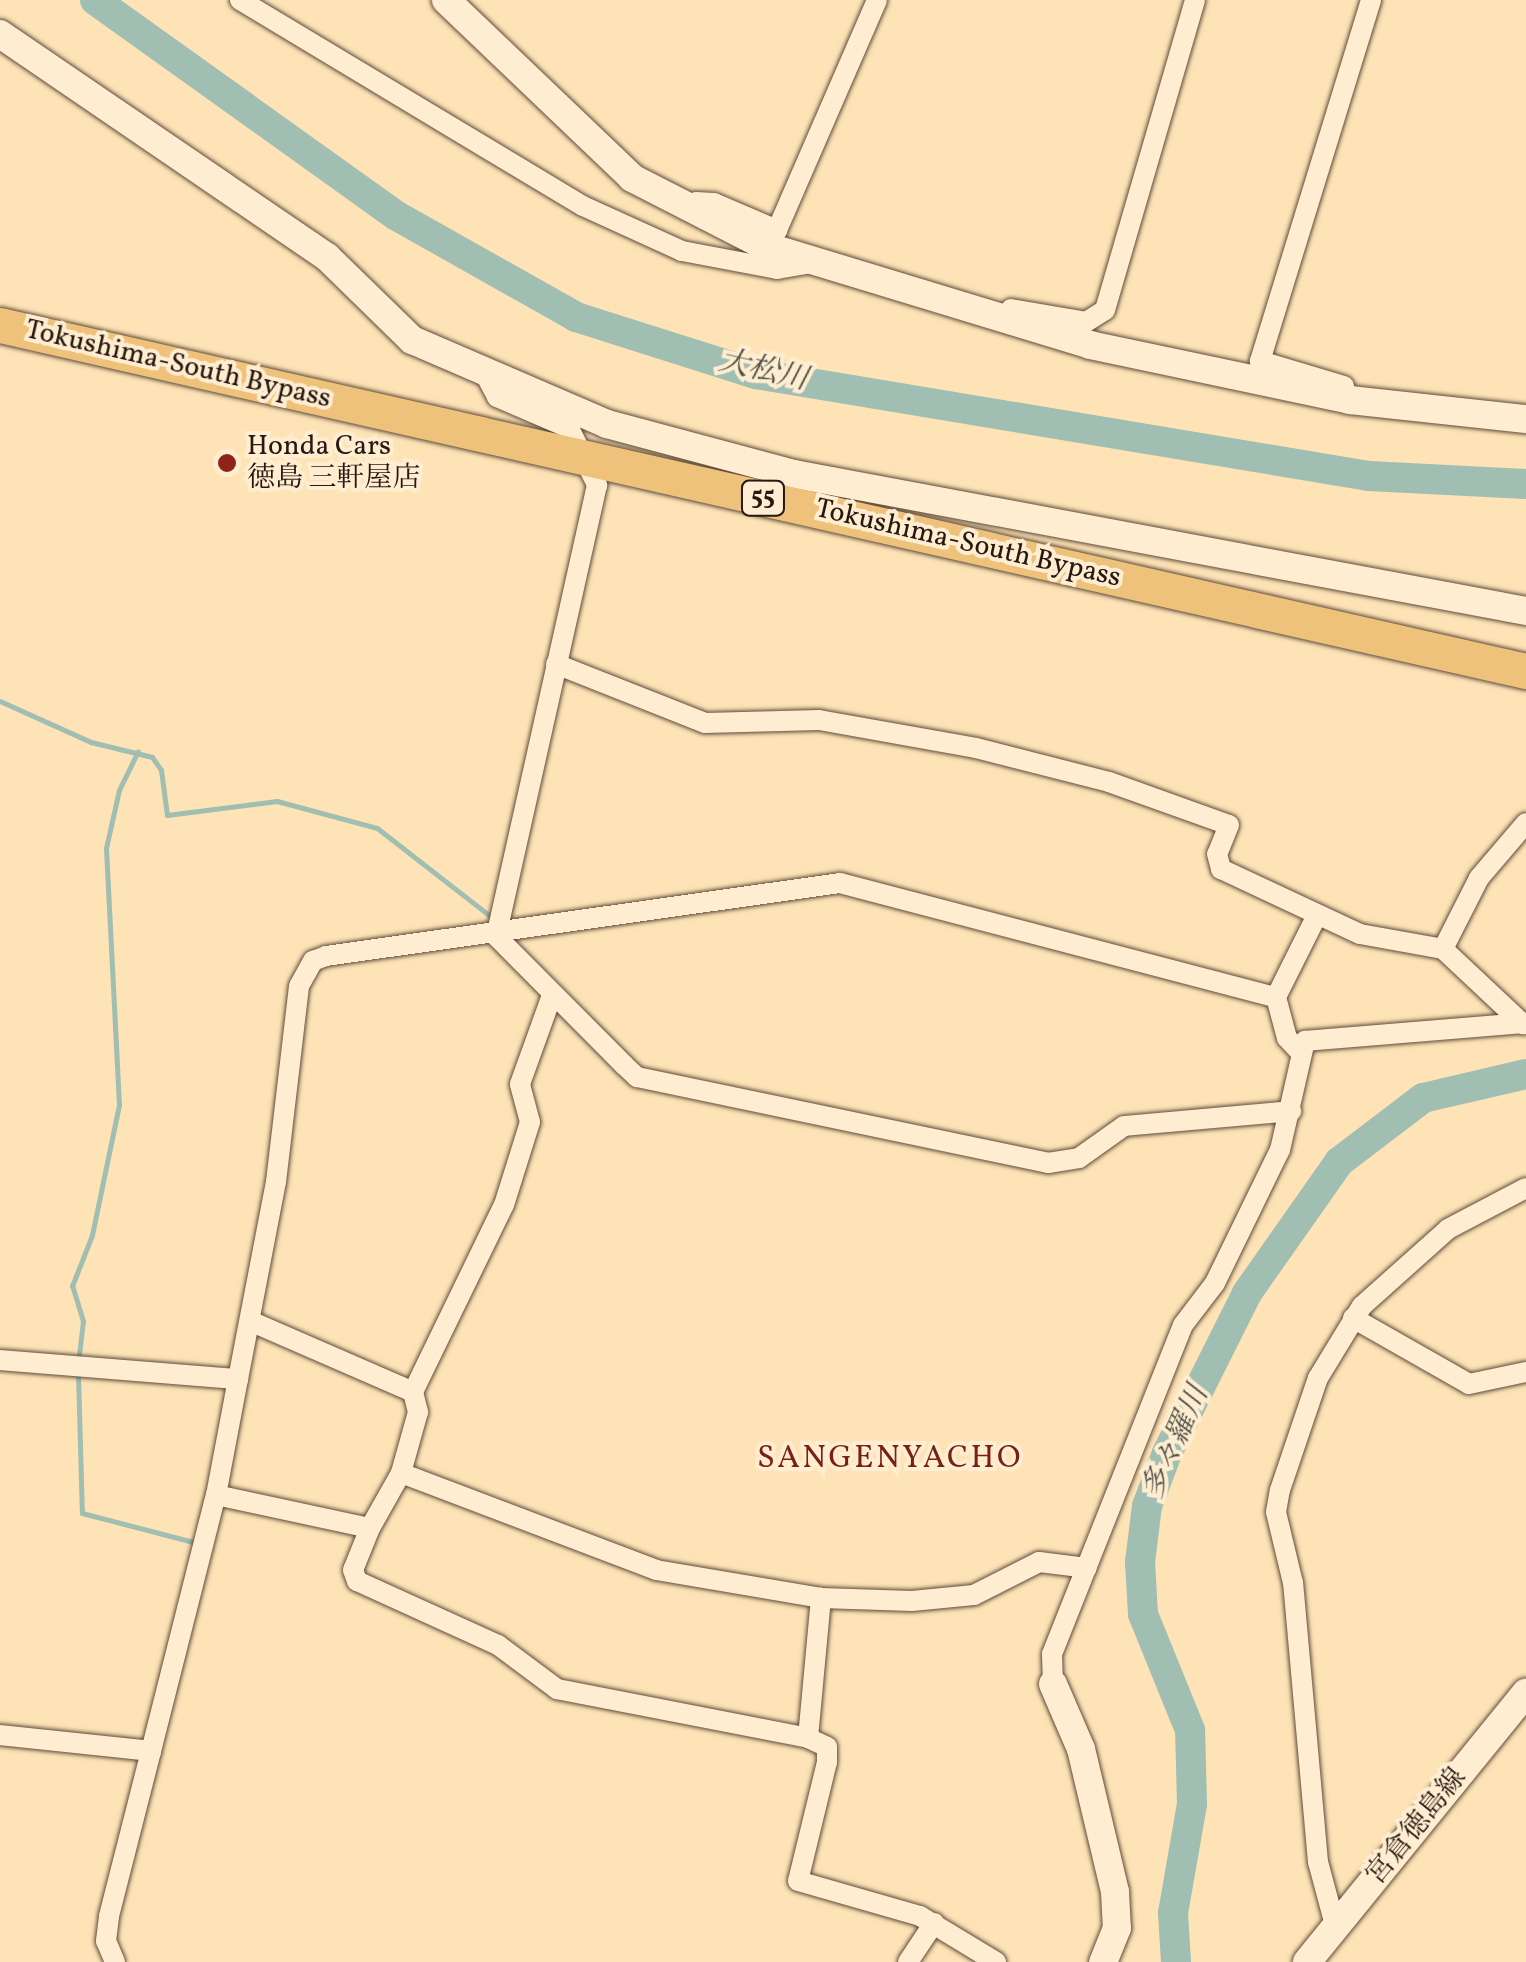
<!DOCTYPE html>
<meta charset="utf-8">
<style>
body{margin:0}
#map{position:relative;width:1526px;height:1962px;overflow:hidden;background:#fee3b6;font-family:Vollkorn,"Noto Serif JP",serif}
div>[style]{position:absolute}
.stream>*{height:5px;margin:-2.5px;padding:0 2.5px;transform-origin:2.5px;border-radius:2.5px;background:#a0beb1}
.river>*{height:30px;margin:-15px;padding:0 15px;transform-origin:15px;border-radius:15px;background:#a0beb1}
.roads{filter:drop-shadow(0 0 2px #5d4b3a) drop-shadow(0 0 2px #5d4b3a)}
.street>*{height:20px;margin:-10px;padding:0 10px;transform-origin:10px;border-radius:10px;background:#feedd0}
.secondary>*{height:28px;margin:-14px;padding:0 14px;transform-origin:14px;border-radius:14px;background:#feedd0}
.highway>*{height:35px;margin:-17.5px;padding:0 17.5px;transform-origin:17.5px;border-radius:17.5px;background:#efc27b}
.dots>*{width:28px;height:28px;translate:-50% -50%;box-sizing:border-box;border:5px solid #feedd0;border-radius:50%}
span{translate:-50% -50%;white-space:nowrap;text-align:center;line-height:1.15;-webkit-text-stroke:8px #feedd0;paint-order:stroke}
.shield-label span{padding:2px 8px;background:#feedd0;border:2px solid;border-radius:8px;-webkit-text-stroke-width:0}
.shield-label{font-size:25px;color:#271811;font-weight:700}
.street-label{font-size:28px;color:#271811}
.poi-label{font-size:28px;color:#271811}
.left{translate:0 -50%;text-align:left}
.water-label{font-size:30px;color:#515249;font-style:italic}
.quarter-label{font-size:32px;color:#7a1f14;letter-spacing:2.5px}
</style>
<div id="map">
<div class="stream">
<div style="left:0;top:701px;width:100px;rotate:24.3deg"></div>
<div style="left:91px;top:742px;width:63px;rotate:13.8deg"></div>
<div style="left:152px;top:757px;width:16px;rotate:55deg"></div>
<div style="left:161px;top:770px;width:45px;rotate:82.4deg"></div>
<div style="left:167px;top:815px;width:111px;rotate:-7.3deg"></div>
<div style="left:277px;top:801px;width:104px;rotate:15.1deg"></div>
<div style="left:377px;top:828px;width:150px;rotate:37.9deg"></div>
<div style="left:78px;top:1363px;width:42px;rotate:-83.2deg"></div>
<div style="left:83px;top:1321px;width:37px;rotate:-107deg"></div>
<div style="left:72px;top:1286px;width:55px;rotate:-68.6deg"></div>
<div style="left:92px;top:1235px;width:133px;rotate:-78.3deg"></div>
<div style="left:119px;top:1105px;width:257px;rotate:-92.9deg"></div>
<div style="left:106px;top:848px;width:59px;rotate:-77.4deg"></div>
<div style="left:119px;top:790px;width:43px;rotate:-64deg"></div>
<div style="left:78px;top:1374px;width:139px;rotate:88.4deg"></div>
<div style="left:82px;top:1513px;width:119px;rotate:14.6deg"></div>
</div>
<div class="river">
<div style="left:95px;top:0;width:371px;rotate:35.6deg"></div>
<div style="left:397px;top:216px;width:206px;rotate:29.4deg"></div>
<div style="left:576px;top:317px;width:189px;rotate:17.6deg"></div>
<div style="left:756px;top:374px;width:621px;rotate:9.45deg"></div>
<div style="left:1369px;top:476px;width:157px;rotate:2.9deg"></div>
<div style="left:1176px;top:1962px;width:49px;rotate:-93.5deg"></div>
<div style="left:1173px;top:1913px;width:111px;rotate:-80.1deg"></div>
<div style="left:1192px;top:1804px;width:74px;rotate:-91.5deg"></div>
<div style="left:1190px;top:1730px;width:125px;rotate:-112.1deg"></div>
<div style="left:1143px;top:1614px;width:52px;rotate:-93.3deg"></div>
<div style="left:1140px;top:1562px;width:56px;rotate:-82.9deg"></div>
<div style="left:1147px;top:1506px;width:57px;rotate:-69.3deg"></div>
<div style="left:1167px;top:1453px;width:179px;rotate:-63.4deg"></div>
<div style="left:1247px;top:1293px;width:160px;rotate:-54.9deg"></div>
<div style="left:1339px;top:1162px;width:106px;rotate:-37.3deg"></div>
<div style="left:1423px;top:1098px;width:106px;rotate:-13.1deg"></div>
</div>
<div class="roads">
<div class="street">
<div style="left:240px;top:0;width:400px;rotate:31deg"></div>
<div style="left:583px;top:206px;width:109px;rotate:24.4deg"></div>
<div style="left:682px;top:251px;width:97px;rotate:10.7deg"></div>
<div style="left:777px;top:269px;width:34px;rotate:-10deg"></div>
<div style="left:688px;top:210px;width:11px;rotate:-45deg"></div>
<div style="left:696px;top:202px;width:18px;rotate:3deg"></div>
<div style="left:714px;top:203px;width:69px;rotate:23.2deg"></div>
<div style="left:777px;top:230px;width:251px;rotate:-66.5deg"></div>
<div style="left:1011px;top:309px;width:76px;rotate:9.8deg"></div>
<div style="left:1086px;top:322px;width:22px;rotate:-32deg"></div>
<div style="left:1105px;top:310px;width:323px;rotate:-73.8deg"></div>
<div style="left:485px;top:374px;width:26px;rotate:62deg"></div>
<div style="left:497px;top:397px;width:78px;rotate:23.3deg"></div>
<div style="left:569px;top:428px;width:64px;rotate:63.8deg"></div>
<div style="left:597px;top:485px;width:462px;rotate:102.6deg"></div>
<div style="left:496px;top:936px;width:182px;rotate:45.2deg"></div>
<div style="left:624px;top:1065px;width:18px;rotate:43deg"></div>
<div style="left:637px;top:1077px;width:420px;rotate:11.8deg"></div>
<div style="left:1048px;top:1163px;width:31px;rotate:-9deg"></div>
<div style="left:1079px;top:1158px;width:55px;rotate:-35.4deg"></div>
<div style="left:1124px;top:1126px;width:168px;rotate:-5.1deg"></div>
<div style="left:1344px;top:386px;width:88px;rotate:-163.4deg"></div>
<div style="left:1260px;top:361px;width:378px;rotate:-72.9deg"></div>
<div style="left:556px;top:664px;width:160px;rotate:21.6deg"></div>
<div style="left:705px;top:723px;width:114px;rotate:-1.5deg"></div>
<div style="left:819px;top:720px;width:159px;rotate:10.1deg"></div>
<div style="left:976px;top:748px;width:137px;rotate:14.3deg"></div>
<div style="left:1109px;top:782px;width:127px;rotate:19.7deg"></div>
<div style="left:1229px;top:825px;width:31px;rotate:112deg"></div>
<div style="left:1217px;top:854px;width:16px;rotate:75deg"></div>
<div style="left:1221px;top:869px;width:153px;rotate:25.1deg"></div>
<div style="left:1360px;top:934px;width:84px;rotate:10.2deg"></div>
<div style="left:1443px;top:949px;width:110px;rotate:43.2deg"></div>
<div style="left:1443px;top:949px;width:80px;rotate:-63.1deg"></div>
<div style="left:1479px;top:878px;width:72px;rotate:-49.5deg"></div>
<div style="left:1276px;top:997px;width:89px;rotate:-63.4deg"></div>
<div style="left:1353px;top:1318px;width:133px;rotate:29.6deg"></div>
<div style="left:1469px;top:1384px;width:58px;rotate:-11.9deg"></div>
<div style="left:250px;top:1321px;width:178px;rotate:23.5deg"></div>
<div style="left:413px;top:1392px;width:208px;rotate:-64.1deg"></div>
<div style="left:504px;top:1205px;width:87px;rotate:-72.6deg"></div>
<div style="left:530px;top:1122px;width:39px;rotate:-105deg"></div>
<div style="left:520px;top:1084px;width:95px;rotate:-70.2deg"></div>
<div style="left:0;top:1360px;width:239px;rotate:4.6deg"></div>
<div style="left:238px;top:1379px;width:201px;rotate:-79.1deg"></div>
<div style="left:276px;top:1182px;width:197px;rotate:-83.3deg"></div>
<div style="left:299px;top:986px;width:29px;rotate:-61deg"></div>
<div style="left:313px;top:961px;width:14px;rotate:-21deg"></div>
<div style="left:326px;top:956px;width:519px;rotate:-8.08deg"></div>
<div style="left:840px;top:883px;width:451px;rotate:14.7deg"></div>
<div style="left:1276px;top:997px;width:42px;rotate:75deg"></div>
<div style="left:1287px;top:1038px;width:16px;rotate:47deg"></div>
<div style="left:238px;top:1379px;width:118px;rotate:100.7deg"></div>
<div style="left:216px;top:1495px;width:157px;rotate:12.1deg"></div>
<div style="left:370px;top:1528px;width:63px;rotate:-60.6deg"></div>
<div style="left:413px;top:1392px;width:21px;rotate:76deg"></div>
<div style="left:418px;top:1412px;width:63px;rotate:105.6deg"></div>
<div style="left:401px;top:1473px;width:273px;rotate:20.8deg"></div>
<div style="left:656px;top:1570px;width:167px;rotate:9.6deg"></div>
<div style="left:821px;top:1598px;width:91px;rotate:1.9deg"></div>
<div style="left:912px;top:1601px;width:62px;rotate:-5.5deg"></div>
<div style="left:974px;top:1595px;width:73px;rotate:-26.9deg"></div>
<div style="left:1039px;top:1562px;width:48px;rotate:7.1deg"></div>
<div style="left:370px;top:1528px;width:45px;rotate:112deg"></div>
<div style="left:353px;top:1570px;width:12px;rotate:70deg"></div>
<div style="left:357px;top:1581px;width:155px;rotate:24.4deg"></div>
<div style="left:498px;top:1645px;width:74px;rotate:36.7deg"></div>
<div style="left:557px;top:1689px;width:256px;rotate:11deg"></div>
<div style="left:808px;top:1738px;width:141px;rotate:-84.7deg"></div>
<div style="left:1053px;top:1684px;width:30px;rotate:-92deg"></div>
<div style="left:1052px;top:1654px;width:354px;rotate:-68.3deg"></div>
<div style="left:1183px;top:1325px;width:53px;rotate:-52.7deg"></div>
<div style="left:1215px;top:1283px;width:148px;rotate:-64deg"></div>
<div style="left:1280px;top:1150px;width:112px;rotate:-77.1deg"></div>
<div style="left:1305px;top:1041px;width:222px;rotate:-4.7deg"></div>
<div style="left:0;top:1735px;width:152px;rotate:6deg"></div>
<div style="left:151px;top:1751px;width:264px;rotate:-75.8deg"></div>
<div style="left:808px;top:1738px;width:21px;rotate:25deg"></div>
<div style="left:827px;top:1747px;width:15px;rotate:90deg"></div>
<div style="left:827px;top:1762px;width:122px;rotate:103.7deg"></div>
<div style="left:798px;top:1881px;width:127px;rotate:16deg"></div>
<div style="left:920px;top:1916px;width:89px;rotate:31.2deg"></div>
<div style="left:1336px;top:1929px;width:69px;rotate:-105deg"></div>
<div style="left:1318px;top:1862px;width:280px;rotate:-95.1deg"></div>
<div style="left:1293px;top:1583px;width:73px;rotate:-103.5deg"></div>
<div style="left:1276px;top:1512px;width:22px;rotate:-80deg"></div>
<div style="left:1280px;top:1490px;width:118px;rotate:-71.3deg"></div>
<div style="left:1318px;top:1378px;width:84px;rotate:-58.6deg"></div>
<div style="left:1362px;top:1306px;width:115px;rotate:-41.8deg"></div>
<div style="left:1448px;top:1229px;width:88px;rotate:-27.7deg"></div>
<div style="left:115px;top:1962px;width:23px;rotate:-113deg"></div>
<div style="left:106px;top:1941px;width:25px;rotate:-83deg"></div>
<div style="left:109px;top:1916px;width:170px;rotate:-75.7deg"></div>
<div style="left:908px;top:1962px;width:47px;rotate:-56.3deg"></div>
</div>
<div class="secondary">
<div style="left:446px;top:0;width:257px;rotate:43.7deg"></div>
<div style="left:632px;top:178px;width:149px;rotate:27.1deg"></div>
<div style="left:765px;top:246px;width:340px;rotate:16.9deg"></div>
<div style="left:1090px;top:345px;width:266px;rotate:11.9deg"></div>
<div style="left:1350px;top:400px;width:177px;rotate:6.2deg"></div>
<div style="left:0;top:34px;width:396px;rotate:34.3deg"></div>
<div style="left:327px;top:257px;width:119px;rotate:44.3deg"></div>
<div style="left:412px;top:340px;width:212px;rotate:23.3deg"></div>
<div style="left:607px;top:424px;width:194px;rotate:15deg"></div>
<div style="left:794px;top:474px;width:745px;rotate:10.6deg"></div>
<div style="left:1053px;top:1684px;width:71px;rotate:66.7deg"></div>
<div style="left:1081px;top:1749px;width:147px;rotate:76.6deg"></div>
<div style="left:1115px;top:1892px;width:36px;rotate:87deg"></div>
<div style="left:1117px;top:1928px;width:37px;rotate:112deg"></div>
<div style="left:1307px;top:1962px;width:347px;rotate:-50.9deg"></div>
</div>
<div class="highway">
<div style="left:0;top:325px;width:1565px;rotate:12.78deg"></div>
</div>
</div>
<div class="dots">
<div style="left:227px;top:463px;background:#8f2418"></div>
</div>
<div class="shield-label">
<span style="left:763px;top:498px">55</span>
</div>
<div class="street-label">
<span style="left:178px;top:365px;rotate:13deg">Tokushima-South Bypass</span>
<span style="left:968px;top:544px;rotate:13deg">Tokushima-South Bypass</span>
<span style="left:1417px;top:1827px;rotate:-51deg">宮倉徳島線</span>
</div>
<div class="poi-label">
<span class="left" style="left:247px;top:463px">Honda Cars<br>徳島 三軒屋店</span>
</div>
<div class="water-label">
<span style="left:763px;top:371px;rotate:13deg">大松川</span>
<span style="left:1176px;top:1443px;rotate:-66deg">多々羅川</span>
</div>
<div class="quarter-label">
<span style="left:890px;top:1459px">SANGENYACHO</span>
</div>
</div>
